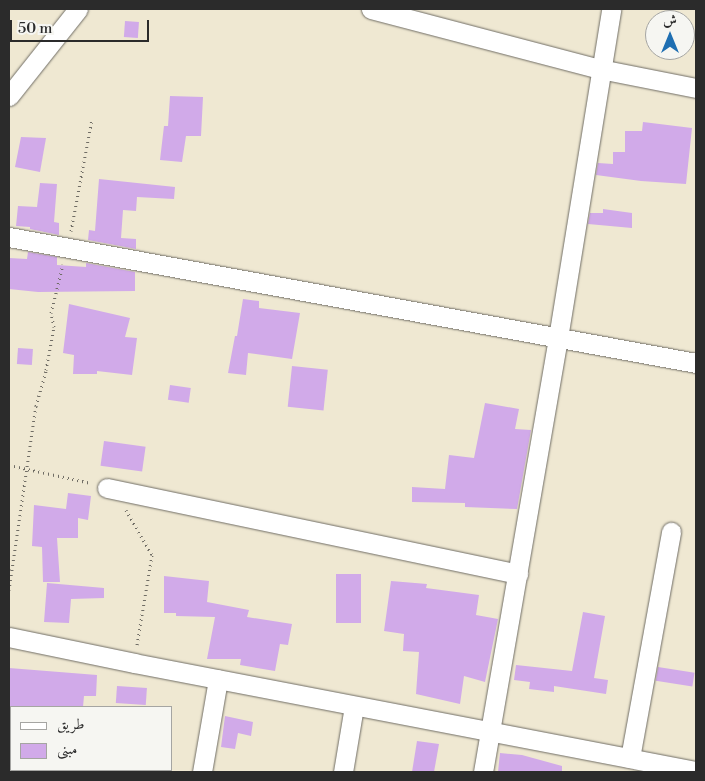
<!DOCTYPE html>
<meta charset="utf-8">
<style>
body{margin:0}
#map{position:relative;width:705px;height:781px;overflow:hidden;background:#efe8d2;font-family:"Libre Bodoni",Amiri,serif}
div>[style]{position:absolute}
.building>*{inset:0;background:#d1aae9;transform-origin:0 0}
.path>*{height:3px;margin-top:-1.5px;transform-origin:0;background:repeating-linear-gradient(90deg,#706d65 0 1px,transparent 0 5px)}
.roads{filter:drop-shadow(0 0 1px #706d65) drop-shadow(0 0 1px #706d65)}
.street>*{height:19px;margin:-9.5px;padding:0 9.5px;transform-origin:9.5px;border-radius:9.5px;background:#fff}
span{translate:-50% -50%;white-space:nowrap;text-align:center;line-height:1.15;-webkit-text-stroke:4px #f6f6f2;paint-order:stroke}
.frame{position:absolute;inset:0;border:10px solid #2b2b2b;pointer-events:none}
.legend{position:absolute;left:10px;top:706px;width:162px;height:65px;box-sizing:border-box;background:#f6f6f2;border:1px solid #a5a5a2;margin:0;padding:6px 9px;list-style:none;font-size:15px;color:#2b2b2b}
.legend li{display:flex;align-items:center;gap:10px;height:25px}
.legend b{width:25px;border:1px solid #a5a5a2}
.north{position:absolute;left:645px;top:10px;width:50px;height:50px;box-sizing:border-box;background:#f6f6f2;border:1px solid #a5a5a2;border-radius:50%;rotate:0deg;font-size:14px;font-weight:700;line-height:20px;text-align:center;color:#2b2b2b}
.north::after{content:'';display:block;margin:auto;width:18px;height:22px;background:#1f6fb2;clip-path:polygon(50% 0,100% 100%,50% 72%,0 100%)}
.scale{position:absolute;left:10px;top:20px;width:139px;height:22px;box-sizing:border-box;border:2px solid #2b2b2b;border-top:0;padding-left:6px;font-size:15px;line-height:18px;white-space:nowrap;color:#2b2b2b;-webkit-text-stroke:4px #f6f6f2;paint-order:stroke}
</style>
<div id="map">
<div class="building">
<div style="left:125px;top:21px;width:14px;height:16px;rotate:4deg"></div>
<div style="clip-path:polygon(170px 96px,203px 97px,201px 136px,186px 136px,182px 162px,160px 160px,164px 126px,168px 126px)"></div>
<div style="clip-path:polygon(643px 122px,692px 128px,686px 184px,641px 181px,596px 175px,598px 163px,613px 164px,613px 152px,625px 152px,625px 131px,642px 131px)"></div>
<div style="clip-path:polygon(21px 137px,46px 138px,40px 172px,15px 167px)"></div>
<div style="clip-path:polygon(99px 179px,175px 187px,174px 199px,137px 197px,136px 211px,123px 210px,121px 238px,136px 239px,136px 249px,88px 240px,89px 230px,95px 231px)"></div>
<div style="clip-path:polygon(40px 183px,57px 184px,54px 222px,59px 223px,59px 235px,30px 229px,30px 227px,16px 226px,18px 206px,37px 207px)"></div>
<div style="clip-path:polygon(603px 209px,632px 213px,632px 228px,588px 224px,590px 213px,603px 213px)"></div>
<div style="clip-path:polygon(28px 252px,57px 257px,57px 265px,86px 267px,86px 263px,135px 272px,135px 291px,38px 292px,9px 289px,9px 258px,27px 259px)"></div>
<div style="clip-path:polygon(243px 299px,259px 301px,259px 308px,300px 313px,292px 359px,248px 353px,246px 375px,228px 373px,235px 336px,237px 336px)"></div>
<div style="clip-path:polygon(69px 304px,130px 318px,125px 337px,137px 338px,132px 375px,97px 371px,97px 374px,73px 374px,74px 355px,63px 353px)"></div>
<div style="left:18px;top:348px;width:15px;height:16px;rotate:4deg"></div>
<div style="left:292px;top:366px;width:36px;height:41px;rotate:6deg"></div>
<div style="left:170px;top:385px;width:21px;height:15px;rotate:8deg"></div>
<div style="clip-path:polygon(485px 403px,519px 409px,515px 429px,531px 430px,517px 509px,465px 507px,465px 503px,412px 502px,412px 487px,445px 489px,449px 455px,474px 458px)"></div>
<div style="left:104px;top:441px;width:42px;height:25px;rotate:8deg"></div>
<div style="clip-path:polygon(68px 493px,91px 496px,88px 520px,78px 518px,78px 538px,57px 538px,60px 582px,43px 582px,42px 547px,32px 546px,34px 505px,66px 509px)"></div>
<div style="left:336px;top:574px;width:25px;height:49px"></div>
<div style="clip-path:polygon(164px 576px,209px 581px,207px 602px,249px 610px,247px 617px,292px 624px,288px 645px,280px 644px,275px 671px,240px 665px,241px 659px,207px 659px,215px 617px,176px 616px,176px 613px,164px 613px)"></div>
<div style="clip-path:polygon(391px 581px,427px 584px,426px 588px,479px 595px,476px 615px,498px 619px,485px 682px,464px 676px,460px 704px,416px 694px,419px 652px,403px 651px,404px 634px,384px 631px)"></div>
<div style="clip-path:polygon(47px 583px,104px 588px,104px 598px,71px 599px,69px 623px,44px 622px)"></div>
<div style="clip-path:polygon(583px 612px,605px 616px,594px 678px,608px 680px,606px 694px,554px 686px,554px 692px,529px 689px,530px 682px,514px 680px,516px 665px,572px 671px)"></div>
<div style="left:658px;top:667px;width:37px;height:14px;rotate:9deg"></div>
<div style="clip-path:polygon(9px 668px,97px 675px,96px 696px,84px 696px,83px 707px,9px 707px)"></div>
<div style="left:117px;top:686px;width:30px;height:17px;rotate:4deg"></div>
<div style="clip-path:polygon(225px 716px,253px 722px,251px 736px,238px 733px,235px 749px,221px 747px)"></div>
<div style="clip-path:polygon(417px 741px,439px 744px,434px 772px,412px 772px)"></div>
<div style="clip-path:polygon(500px 753px,522px 755px,562px 766px,562px 772px,498px 772px)"></div>
</div>
<div class="path">
<div style="left:71px;top:231px;width:114px;rotate:-79.4deg"></div>
<div style="left:9px;top:465px;width:84px;rotate:12.4deg"></div>
<div style="left:126px;top:510px;width:52px;rotate:60deg"></div>
<div style="left:152px;top:555px;width:91px;rotate:99.5deg"></div>
<div style="left:9px;top:590px;width:186px;rotate:-81.7deg"></div>
<div style="left:36px;top:406px;width:37px;rotate:-74deg"></div>
<div style="left:46px;top:370px;width:44px;rotate:-79.5deg"></div>
<div style="left:54px;top:327px;width:14px;rotate:-102deg"></div>
<div style="left:51px;top:313px;width:50px;rotate:-76.2deg"></div>
</div>
<div class="roads">
<div class="street">
<div style="left:371px;top:9px;width:237px;rotate:14.7deg"></div>
<div style="left:600px;top:69px;width:98px;rotate:11.2deg"></div>
<div style="left:9px;top:96px;width:111px;rotate:-51.6deg"></div>
<div style="left:9px;top:237px;width:698px;rotate:10.39deg"></div>
<div style="left:107px;top:488px;width:420px;rotate:11.8deg"></div>
<div style="left:9px;top:637px;width:128px;rotate:11.7deg"></div>
<div style="left:134px;top:663px;width:572px;rotate:10.88deg"></div>
<div style="left:630px;top:758px;width:230px;rotate:-79.7deg"></div>
<div style="left:202px;top:772px;width:94px;rotate:-80.2deg"></div>
<div style="left:343px;top:772px;width:67px;rotate:-80.5deg"></div>
<div style="left:483px;top:772px;width:440px;rotate:-80.2deg"></div>
<div style="left:558px;top:338px;width:333px;rotate:-80.8deg"></div>
</div>
</div>
<div class="frame"></div>
<ul class="legend">
<li><b style="height:6px;background:#fff"></b>طريق</li>
<li><b style="height:14px;background:#d1aae9"></b>مبنى</li>
</ul>
<div class="north">ش</div>
<div class="scale">50 m</div>
</div>
